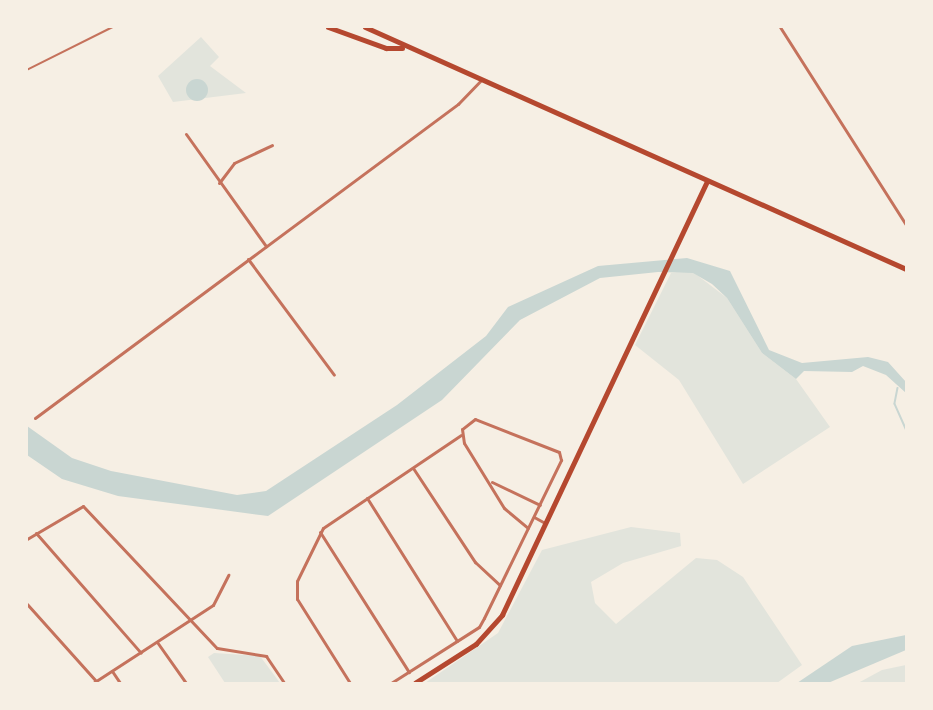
<!DOCTYPE html>
<style>
body{margin:0}
#map{position:relative;width:933px;height:710px;overflow:hidden;background:#f6efe4;font-family:Commissioner,sans-serif}
div>[style]{position:absolute}
.green>*{inset:0;background:#e2e4dc}
.water>*{inset:0;background:#c9d6d2}
.round{border-radius:50%}
.stream>*{height:1.5px;margin:-0.75px;padding:0 0.75px;transform-origin:0.75px;border-radius:0.75px;background:#c9d6d2}
.service>*{height:1.5px;margin:-0.75px;padding:0 0.75px;transform-origin:0.75px;border-radius:0.75px;background:#c5725c}
.minor>*{height:3px;margin:-1.5px;padding:0 1.5px;transform-origin:1.5px;border-radius:1.5px;background:#c5725c}
.secondary>*{height:4.5px;margin:-2.25px;padding:0 2.25px;transform-origin:2.25px;border-radius:2.25px;background:#b5482f}
.primary>*{height:5px;margin:-2.5px;padding:0 2.5px;transform-origin:2.5px;border-radius:2.5px;background:#b5482f}
span{translate:-50% -50%;white-space:nowrap;text-align:center;line-height:1.15;-webkit-text-stroke:6px #f6efe4;paint-order:stroke}
.frame{position:absolute;inset:0;border:28px solid #f6efe4;pointer-events:none}
</style>
<div id="map">
<div class="green">
<div style="clip-path:polygon(201px 37px,219px 57px,210px 66px,246px 93px,173px 102px,158px 76px)"></div>
<div style="clip-path:polygon(693px 272px,727px 298px,762px 353px,796px 379px,830px 427px,743px 484px,679px 380px,635px 345px,671px 273px)"></div>
<div style="clip-path:polygon(631px 527px,680px 533px,681px 546px,623px 563px,591px 582px,595px 603px,616px 624px,696px 558px,717px 560px,743px 577px,802px 665px,777px 683px,425px 683px,498px 633px,542px 550px)"></div>
<div style="clip-path:polygon(214px 653px,260px 656px,280px 683px,225px 683px,208px 657px)"></div>
<div style="clip-path:polygon(906px 665px,906px 683px,858px 683px,882px 670px)"></div>
</div>
<div class="water">
<div class="round" style="left:186px;top:79px;width:22px;height:22px"></div>
<div style="clip-path:polygon(687px 258px,730px 271px,769px 350px,802px 363px,868px 357px,888px 362px,906px 382px,906px 393px,886px 375px,863px 366px,852px 372px,804px 371px,796px 379px,762px 353px,727px 298px,712px 284px,693px 273px,658px 272px,600px 278px,520px 320px,442px 400px,268px 516px,118px 496px,62px 479px,27px 455px,27px 426px,72px 458px,111px 471px,237px 495px,266px 491px,397px 405px,486px 336px,508px 307px,598px 266px)"></div>
<div style="clip-path:polygon(906px 635px,906px 650px,828px 683px,797px 683px,852px 646px)"></div>
</div>
<div class="stream">
<div style="left:898px;top:388px;width:16px;rotate:101deg"></div>
<div style="left:895px;top:404px;width:27px;rotate:66deg"></div>
</div>
<div class="service">
<div style="left:27px;top:70px;width:96px;rotate:-26.6deg"></div>
</div>
<div class="minor">
<div style="left:780px;top:27px;width:235px;rotate:57.5deg"></div>
<div style="left:186px;top:134px;width:138px;rotate:54.5deg"></div>
<div style="left:219px;top:183px;width:25px;rotate:-53deg"></div>
<div style="left:234px;top:163px;width:42px;rotate:-25.3deg"></div>
<div style="left:248px;top:259px;width:144px;rotate:53.4deg"></div>
<div style="left:35px;top:418px;width:527px;rotate:-36.59deg"></div>
<div style="left:458px;top:104px;width:32px;rotate:-46deg"></div>
<div style="left:413px;top:468px;width:113px;rotate:56.6deg"></div>
<div style="left:475px;top:562px;width:34px;rotate:43deg"></div>
<div style="left:492px;top:482px;width:53px;rotate:25.6deg"></div>
<div style="left:367px;top:498px;width:169px;rotate:57.8deg"></div>
<div style="left:534px;top:517px;width:13px;rotate:29deg"></div>
<div style="left:320px;top:532px;width:166px;rotate:57.6deg"></div>
<div style="left:36px;top:533px;width:159px;rotate:48.8deg"></div>
<div style="left:27px;top:539px;width:65px;rotate:-30.5deg"></div>
<div style="left:83px;top:506px;width:195px;rotate:46.7deg"></div>
<div style="left:217px;top:648px;width:50px;rotate:9.3deg"></div>
<div style="left:266px;top:656px;width:32px;rotate:56deg"></div>
<div style="left:27px;top:604px;width:103px;rotate:48.1deg"></div>
<div style="left:157px;top:642px;width:50px;rotate:54.7deg"></div>
<div style="left:112px;top:671px;width:14px;rotate:56deg"></div>
<div style="left:93px;top:683px;width:143px;rotate:-33deg"></div>
<div style="left:213px;top:605px;width:34px;rotate:-63deg"></div>
<div style="left:350px;top:683px;width:99px;rotate:-122.2deg"></div>
<div style="left:297px;top:599px;width:18px;rotate:-90deg"></div>
<div style="left:297px;top:581px;width:59px;rotate:-63.9deg"></div>
<div style="left:323px;top:528px;width:166px;rotate:-34deg"></div>
<div style="left:391px;top:683px;width:104px;rotate:-32.5deg"></div>
<div style="left:479px;top:627px;width:10px;rotate:-61deg"></div>
<div style="left:484px;top:618px;width:176px;rotate:-64deg"></div>
<div style="left:561px;top:460px;width:8px;rotate:-104deg"></div>
<div style="left:559px;top:452px;width:90px;rotate:-158.6deg"></div>
<div style="left:475px;top:419px;width:16px;rotate:142deg"></div>
<div style="left:462px;top:429px;width:14px;rotate:82deg"></div>
<div style="left:464px;top:443px;width:76px;rotate:58.4deg"></div>
<div style="left:504px;top:508px;width:31px;rotate:40deg"></div>
</div>
<div class="secondary">
<div style="left:415px;top:683px;width:72px;rotate:-32.6deg"></div>
<div style="left:476px;top:644px;width:39px;rotate:-48deg"></div>
<div style="left:502px;top:615px;width:479px;rotate:-64.7deg"></div>
</div>
<div class="primary">
<div style="left:328px;top:27px;width:62px;rotate:19.9deg"></div>
<div style="left:386px;top:48px;width:16px"></div>
<div style="left:365px;top:27px;width:593px;rotate:24.1deg"></div>
</div>
<div class="frame"></div>
</div>
